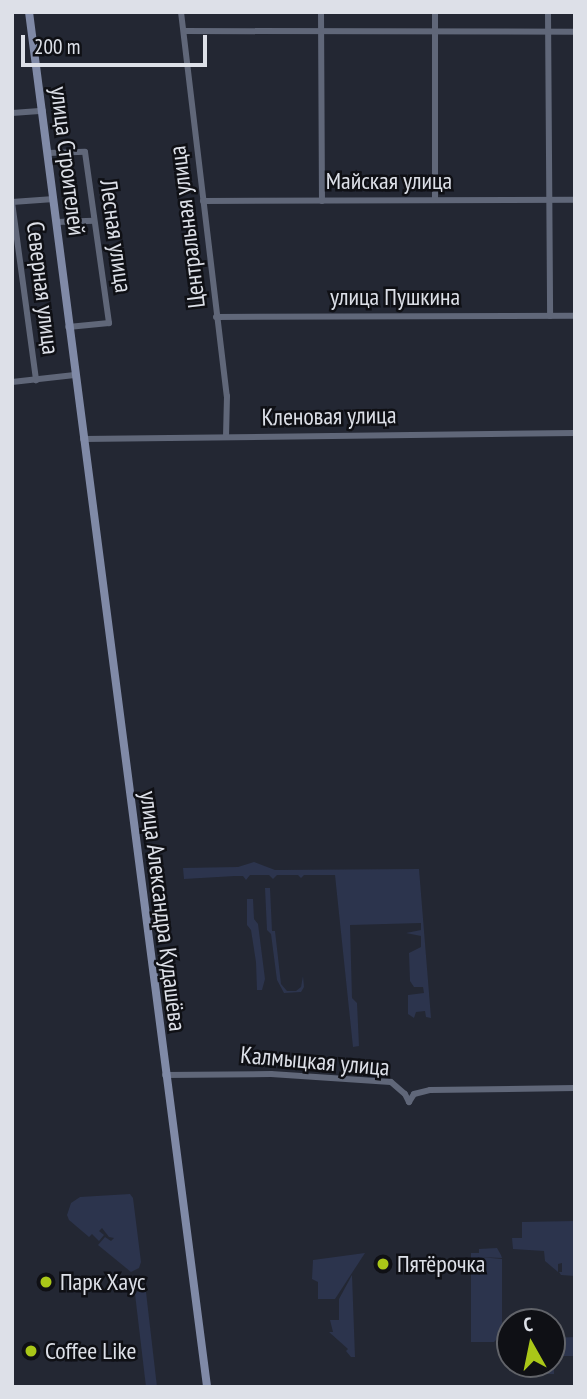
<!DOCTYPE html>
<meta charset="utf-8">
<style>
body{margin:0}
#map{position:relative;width:587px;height:1399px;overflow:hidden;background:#232733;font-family:"PT Sans Narrow",sans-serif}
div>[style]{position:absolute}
.green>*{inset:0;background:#2c344d}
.minor>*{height:6px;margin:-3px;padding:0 3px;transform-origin:3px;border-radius:3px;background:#606779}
.secondary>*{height:8px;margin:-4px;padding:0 4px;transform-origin:4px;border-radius:4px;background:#808aa7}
.dots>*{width:19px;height:19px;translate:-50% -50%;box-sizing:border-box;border:4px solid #0f1015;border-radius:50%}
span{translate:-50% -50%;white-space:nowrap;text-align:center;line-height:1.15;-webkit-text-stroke:5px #0f1015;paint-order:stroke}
.street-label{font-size:24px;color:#dde0e8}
.poi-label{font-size:24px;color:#dde0e8}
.left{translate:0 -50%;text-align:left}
.frame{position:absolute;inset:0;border:14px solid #dde0e8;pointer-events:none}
.north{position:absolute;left:496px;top:1308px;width:70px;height:70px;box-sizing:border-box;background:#0f1015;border:2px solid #616369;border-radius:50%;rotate:351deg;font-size:19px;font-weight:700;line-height:28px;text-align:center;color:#dde0e8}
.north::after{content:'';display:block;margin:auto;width:24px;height:32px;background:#aac718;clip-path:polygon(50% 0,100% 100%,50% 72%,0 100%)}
.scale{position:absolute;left:21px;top:35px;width:186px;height:32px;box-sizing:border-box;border:4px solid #dde0e8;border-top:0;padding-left:9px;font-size:21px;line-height:24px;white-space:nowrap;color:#dde0e8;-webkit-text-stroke:5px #0f1015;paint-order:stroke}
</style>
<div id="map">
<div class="green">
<div style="clip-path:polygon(254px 862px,275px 870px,419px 869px,431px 1018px,426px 1017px,425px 1011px,416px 1012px,414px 1018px,408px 1014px,408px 995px,424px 993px,423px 987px,414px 987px,410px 981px,409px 953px,421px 947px,421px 936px,406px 933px,421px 930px,421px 923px,350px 925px,352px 998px,357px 1003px,359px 1046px,353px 1047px,335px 875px,304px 875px,301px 878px,298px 875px,277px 875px,273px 879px,269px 875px,250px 875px,246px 880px,243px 876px,235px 876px,184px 879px,183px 868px,238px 867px)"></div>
<div style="clip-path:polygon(265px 888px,270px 888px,272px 931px,275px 931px,281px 984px,287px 991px,296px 991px,301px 987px,303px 976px,304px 987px,301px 992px,284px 993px,277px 980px,271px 934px,267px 930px)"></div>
<div style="clip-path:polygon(247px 899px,253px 899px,254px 919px,258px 924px,265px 979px,262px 990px,257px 990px,256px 962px,251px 930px,247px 925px)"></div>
<div style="clip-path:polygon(130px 1194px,133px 1198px,141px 1262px,139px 1268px,131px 1272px,98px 1245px,105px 1237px,111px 1241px,114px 1238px,109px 1237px,102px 1228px,99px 1231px,104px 1235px,99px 1241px,92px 1234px,89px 1237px,69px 1220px,67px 1215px,71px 1203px,80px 1197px)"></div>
<div style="clip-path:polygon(575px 1221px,575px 1276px,561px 1275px,559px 1272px,562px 1272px,562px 1263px,558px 1264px,558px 1272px,545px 1261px,544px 1251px,513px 1249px,512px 1238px,522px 1238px,522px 1222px)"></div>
<div style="clip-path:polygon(479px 1249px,497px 1248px,501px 1255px,502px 1258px,480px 1257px,502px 1259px,502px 1334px,494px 1342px,471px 1342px,471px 1253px,479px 1253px)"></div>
<div style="clip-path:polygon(365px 1253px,335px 1299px,318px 1299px,318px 1282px,312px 1279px,313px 1260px)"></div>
<div style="clip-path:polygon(352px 1275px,355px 1357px,351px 1357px,346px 1351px,348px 1349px,329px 1332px,333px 1332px,330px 1320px,339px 1320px,339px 1299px)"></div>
<div style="clip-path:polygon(140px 1289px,146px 1292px,157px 1387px,146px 1387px,135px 1294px)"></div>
<div style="clip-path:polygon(575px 1337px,575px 1356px,554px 1356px,554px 1374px,547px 1374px,547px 1364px,552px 1364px,552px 1338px)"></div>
</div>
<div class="minor">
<div style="left:181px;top:12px;width:387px;rotate:83.2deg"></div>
<div style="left:227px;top:396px;width:41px;rotate:91.4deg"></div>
<div style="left:321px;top:12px;width:189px;rotate:89.7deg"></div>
<div style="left:435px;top:12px;width:188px;rotate:90deg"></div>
<div style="left:548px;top:12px;width:304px;rotate:89.6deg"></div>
<div style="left:184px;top:31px;width:391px;rotate:0.1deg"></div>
<div style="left:12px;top:113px;width:31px;rotate:-4deg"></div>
<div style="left:48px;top:153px;width:37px;rotate:-2deg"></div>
<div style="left:85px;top:152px;width:173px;rotate:82deg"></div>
<div style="left:109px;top:323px;width:41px;rotate:174.4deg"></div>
<div style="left:203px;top:201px;width:372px;rotate:-0.2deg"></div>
<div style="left:12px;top:202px;width:180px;rotate:82.3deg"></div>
<div style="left:12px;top:202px;width:42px;rotate:-4.1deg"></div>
<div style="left:56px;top:222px;width:38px;rotate:-2deg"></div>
<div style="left:216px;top:317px;width:359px;rotate:-0.2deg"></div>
<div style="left:12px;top:382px;width:63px;rotate:-6.3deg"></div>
<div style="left:83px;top:439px;width:492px;rotate:-0.7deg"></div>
<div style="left:165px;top:1075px;width:106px;rotate:-0.5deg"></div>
<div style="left:271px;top:1074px;width:120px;rotate:3.8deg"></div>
<div style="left:391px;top:1082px;width:18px;rotate:41deg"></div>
<div style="left:405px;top:1094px;width:9px;rotate:63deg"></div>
<div style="left:409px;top:1102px;width:9px;rotate:-58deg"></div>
<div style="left:414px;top:1094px;width:16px;rotate:-14deg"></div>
<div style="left:430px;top:1090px;width:145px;rotate:-0.8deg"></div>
</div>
<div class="secondary">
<div style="left:29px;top:12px;width:1386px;rotate:82.62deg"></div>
</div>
<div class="dots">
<div style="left:383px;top:1264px;background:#aac718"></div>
<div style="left:46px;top:1282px;background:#aac718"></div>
<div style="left:31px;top:1351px;background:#aac718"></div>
</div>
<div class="street-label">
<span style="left:68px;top:161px;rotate:83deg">улица Строителей</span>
<span style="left:389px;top:181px">Майская улица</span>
<span style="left:187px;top:227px;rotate:-97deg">Центральная улица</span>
<span style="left:116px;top:236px;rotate:82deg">Лесная улица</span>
<span style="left:43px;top:288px;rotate:83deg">Северная улица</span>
<span style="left:395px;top:297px">улица Пушкина</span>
<span style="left:329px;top:416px;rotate:-1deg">Кленовая улица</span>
<span style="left:163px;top:911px;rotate:83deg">улица Александра Кудашёва</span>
<span style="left:315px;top:1061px;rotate:5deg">Калмыцкая улица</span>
</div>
<div class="poi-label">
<span class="left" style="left:397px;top:1264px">Пятёрочка</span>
<span class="left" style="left:60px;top:1282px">Парк Хаус</span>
<span class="left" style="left:45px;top:1351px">Coffee Like</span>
</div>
<div class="frame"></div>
<div class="north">С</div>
<div class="scale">200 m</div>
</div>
